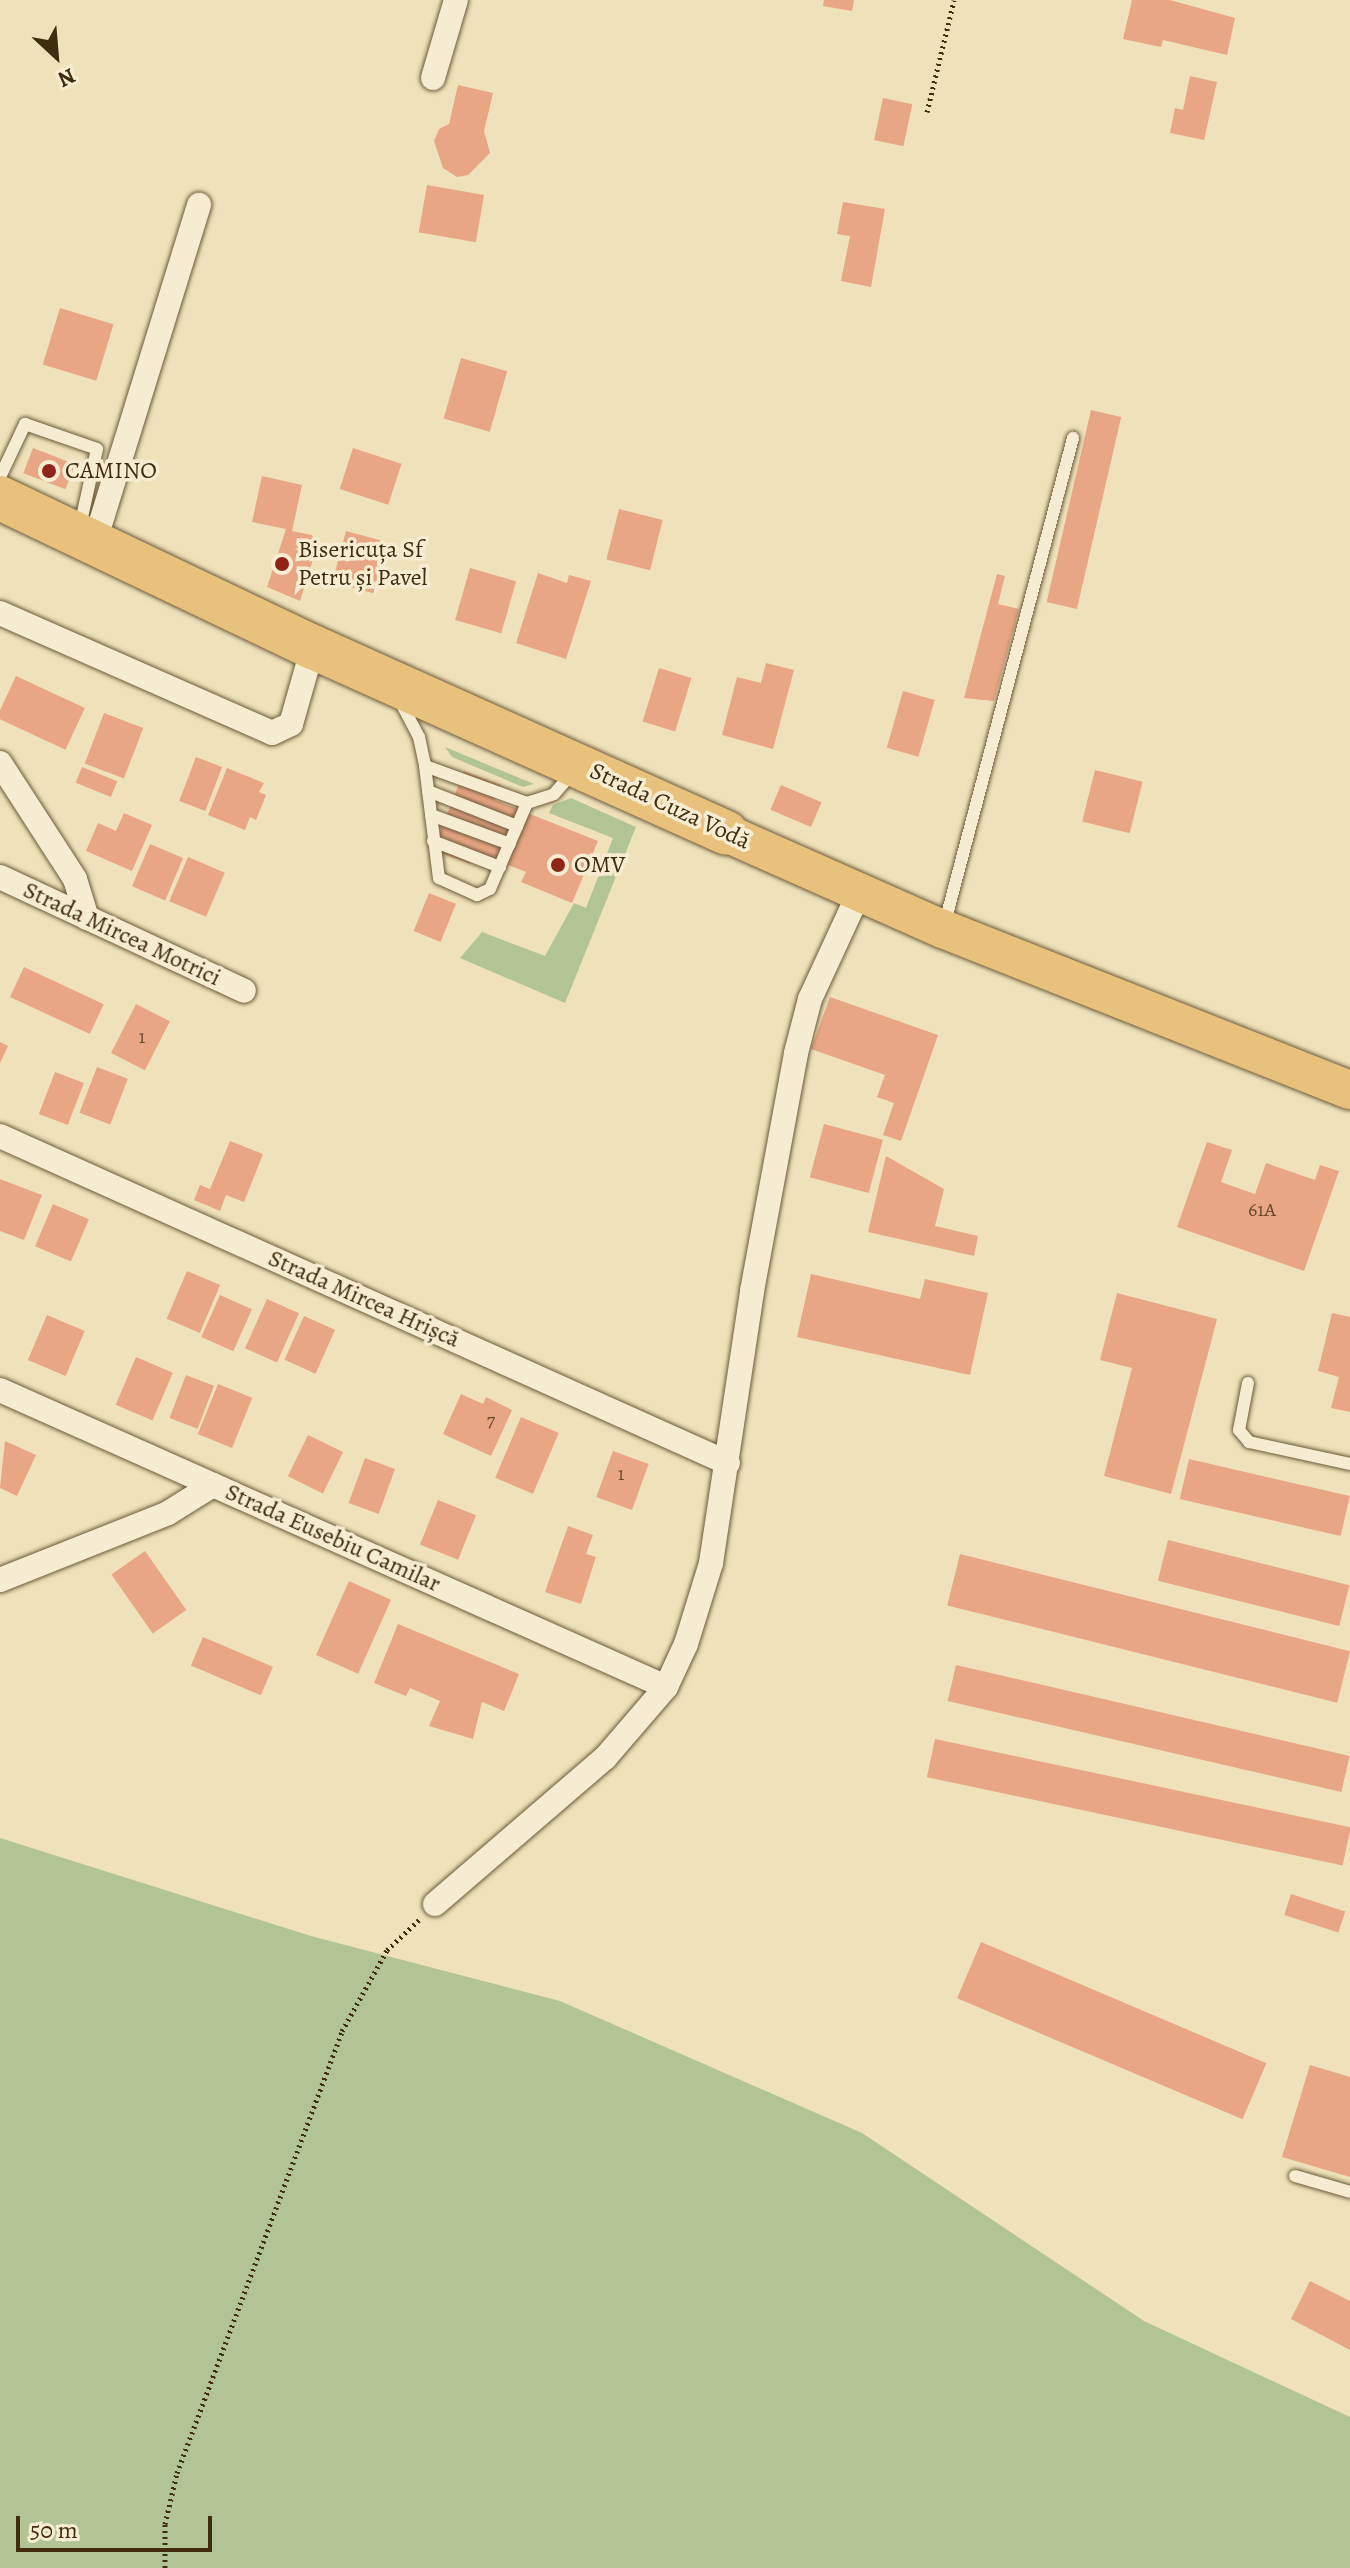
<!DOCTYPE html>
<meta charset="utf-8">
<style>
body{margin:0}
#map{position:relative;width:1350px;height:2568px;overflow:hidden;background:#efe2ba;font-family:Alegreya,serif}
div>[style]{position:absolute}
.green>*{inset:0;background:#b2c495}
.building>*{inset:0;background:#e8a684;transform-origin:0 0}
.path>*{height:5px;margin-top:-2.5px;transform-origin:0;background:repeating-linear-gradient(90deg,#402c0e 0 2px,transparent 0 6px)}
.roads{filter:drop-shadow(0 0 2px #6c5a39) drop-shadow(0 0 2px #6c5a39)}
.lane>*{height:12px;margin:-6px;padding:0 6px;transform-origin:6px;border-radius:6px;background:#f5ecd2}
.street>*{height:24px;margin:-12px;padding:0 12px;transform-origin:12px;border-radius:12px;background:#f5ecd2}
.primary>*{height:38px;margin:-19px;padding:0 19px;transform-origin:19px;border-radius:19px;background:#e8c17d}
.highway>*{height:44px;margin:-22px;padding:0 22px;transform-origin:22px;border-radius:22px;background:#e8c17d}
.dots>*{width:22px;height:22px;translate:-50% -50%;box-sizing:border-box;border:4px solid #f5ecd2;border-radius:50%}
span{translate:-50% -50%;white-space:nowrap;text-align:center;line-height:1.15;-webkit-text-stroke:7px #f5ecd2;paint-order:stroke}
.number-label{font-size:20px;color:#6a4a2c}
.number-label span{-webkit-text-stroke-width:0}
.poi-label{font-size:24px;color:#402c0e}
.left{translate:0 -50%;text-align:left}
.street-label{font-size:24px;color:#402c0e}
.north{position:absolute;left:16px;top:16px;width:80px;height:80px;-webkit-text-stroke:6px #f5ecd2;paint-order:stroke;rotate:154deg;font-size:22px;font-weight:700;line-height:32px;text-align:center;color:#402c0e}
.north::after{content:'';display:block;margin:auto;width:28px;height:36px;background:#402c0e;clip-path:polygon(50% 0,100% 100%,50% 72%,0 100%)}
.scale{position:absolute;left:16px;top:2516px;width:196px;height:36px;box-sizing:border-box;border:4px solid #402c0e;border-top:0;padding-left:10px;font-size:24px;line-height:28px;white-space:nowrap;color:#402c0e;-webkit-text-stroke:6px #f5ecd2;paint-order:stroke}
</style>
<div id="map">
<div class="green">
<div style="clip-path:polygon(445px 747px,534px 784px,523px 787px,452px 757px)"></div>
<div style="clip-path:polygon(571px 798px,636px 827px,565px 1003px,460px 958px,482px 932px,545px 956px,574px 903px,586px 908px,613px 838px,549px 813px,553px 805px)"></div>
<div style="clip-path:polygon(0 1838px,311px 1936px,560px 2001px,862px 2133px,1144px 2321px,1350px 2417px,1350px 2568px,0 2568px)"></div>
</div>
<div class="building">
<div style="clip-path:polygon(824px 0,854px 0,852px 11px,823px 6px)"></div>
<div style="clip-path:polygon(1132px 0,1170px 0,1235px 18px,1227px 55px,1163px 40px,1161px 47px,1123px 39px)"></div>
<div style="clip-path:polygon(1190px 76px,1217px 82px,1204px 140px,1170px 133px,1175px 108px,1183px 110px)"></div>
<div style="clip-path:polygon(458px 85px,493px 93px,484px 131px,490px 153px,468px 175px,457px 177px,443px 168px,434px 141px,439px 129px,449px 124px)"></div>
<div style="left:883px;top:98px;width:30px;height:43px;rotate:12deg"></div>
<div style="left:427px;top:185px;width:58px;height:48px;rotate:10deg"></div>
<div style="clip-path:polygon(843px 202px,885px 209px,871px 287px,841px 281px,850px 236px,837px 234px)"></div>
<div style="left:60px;top:308px;width:56px;height:59px;rotate:17deg"></div>
<div style="left:461px;top:358px;width:48px;height:63px;rotate:16deg"></div>
<div style="left:1091px;top:410px;width:31px;height:197px;rotate:13deg"></div>
<div style="left:33px;top:448px;width:45px;height:27px;rotate:21deg"></div>
<div style="left:353px;top:448px;width:51px;height:43px;rotate:18deg"></div>
<div style="clip-path:polygon(262px 476px,302px 485px,292px 531px,312px 535px,316px 550px,300px 601px,267px 587px,286px 529px,252px 522px)"></div>
<div style="left:619px;top:509px;width:45px;height:52px;rotate:14deg"></div>
<div style="left:346px;top:531px;width:43px;height:53px;rotate:15deg"></div>
<div style="left:470px;top:568px;width:48px;height:54px;rotate:16deg"></div>
<div style="clip-path:polygon(538px 573px,567px 583px,569px 575px,591px 581px,566px 659px,516px 643px)"></div>
<div style="clip-path:polygon(997px 574px,1005px 576px,998px 604px,1019px 609px,994px 701px,964px 698px)"></div>
<div style="clip-path:polygon(766px 663px,794px 670px,773px 749px,722px 735px,737px 677px,761px 683px)"></div>
<div style="left:659px;top:668px;width:34px;height:56px;rotate:17deg"></div>
<div style="left:16px;top:676px;width:76px;height:46px;rotate:25deg"></div>
<div style="left:903px;top:691px;width:33px;height:59px;rotate:16deg"></div>
<div style="left:104px;top:713px;width:42px;height:54px;rotate:21deg"></div>
<div style="left:196px;top:757px;width:28px;height:47px;rotate:21deg"></div>
<div style="left:82px;top:767px;width:38px;height:17px;rotate:22deg"></div>
<div style="clip-path:polygon(227px 768px,264px 783px,259px 792px,266px 795px,256px 820px,250px 817px,245px 830px,208px 815px)"></div>
<div style="left:1095px;top:770px;width:49px;height:53px;rotate:14deg"></div>
<div style="clip-path:polygon(464px 771px,501px 785px,495px 800px,598px 841px,572px 903px,521px 882px,526px 872px,475px 852px,470px 864px,433px 850px)"></div>
<div style="left:781px;top:785px;width:44px;height:27px;rotate:23deg"></div>
<div style="clip-path:polygon(124px 813px,152px 825px,132px 871px,86px 851px,98px 823px,116px 831px)"></div>
<div style="left:150px;top:844px;width:36px;height:46px;rotate:23deg"></div>
<div style="left:188px;top:857px;width:40px;height:48px;rotate:23deg"></div>
<div style="left:429px;top:893px;width:29px;height:41px;rotate:22deg"></div>
<div style="left:24px;top:967px;width:88px;height:33px;rotate:25deg"></div>
<div style="clip-path:polygon(830px 997px,938px 1035px,901px 1141px,883px 1135px,894px 1103px,877px 1097px,885px 1075px,811px 1049px)"></div>
<div style="left:136px;top:1004px;width:38px;height:55px;rotate:27deg"></div>
<div style="clip-path:polygon(0 1042px,8px 1046px,0 1063px)"></div>
<div style="left:97px;top:1067px;width:33px;height:49px;rotate:21deg"></div>
<div style="left:55px;top:1072px;width:31px;height:45px;rotate:21deg"></div>
<div style="left:824px;top:1124px;width:61px;height:55px;rotate:15deg"></div>
<div style="clip-path:polygon(230px 1141px,263px 1154px,244px 1202px,226px 1195px,220px 1211px,194px 1200px,200px 1185px,210px 1189px)"></div>
<div style="clip-path:polygon(1207px 1142px,1232px 1150px,1221px 1182px,1255px 1194px,1266px 1163px,1315px 1180px,1320px 1165px,1339px 1171px,1304px 1271px,1177px 1227px)"></div>
<div style="clip-path:polygon(886px 1156px,944px 1189px,935px 1226px,978px 1236px,974px 1256px,868px 1232px)"></div>
<div style="clip-path:polygon(0 1179px,42px 1195px,24px 1240px,0 1231px)"></div>
<div style="left:53px;top:1204px;width:39px;height:46px;rotate:23deg"></div>
<div style="left:187px;top:1271px;width:36px;height:52px;rotate:23deg"></div>
<div style="clip-path:polygon(811px 1274px,920px 1299px,925px 1279px,988px 1293px,970px 1375px,797px 1337px)"></div>
<div style="clip-path:polygon(1117px 1293px,1217px 1319px,1171px 1494px,1104px 1476px,1132px 1368px,1100px 1360px)"></div>
<div style="left:220px;top:1295px;width:35px;height:46px;rotate:24deg"></div>
<div style="left:267px;top:1299px;width:35px;height:54px;rotate:24deg"></div>
<div style="clip-path:polygon(1332px 1313px,1350px 1317px,1350px 1412px,1331px 1408px,1339px 1377px,1318px 1371px)"></div>
<div style="left:47px;top:1315px;width:41px;height:49px;rotate:23deg"></div>
<div style="left:304px;top:1316px;width:34px;height:48px;rotate:24deg"></div>
<div style="left:136px;top:1357px;width:40px;height:52px;rotate:23deg"></div>
<div style="left:186px;top:1375px;width:30px;height:46px;rotate:21deg"></div>
<div style="left:218px;top:1384px;width:37px;height:54px;rotate:22deg"></div>
<div style="clip-path:polygon(461px 1394px,483px 1404px,486px 1397px,512px 1410px,491px 1456px,443px 1434px)"></div>
<div style="left:521px;top:1417px;width:41px;height:66px;rotate:23deg"></div>
<div style="left:308px;top:1435px;width:39px;height:46px;rotate:26deg"></div>
<div style="clip-path:polygon(5px 1441px,36px 1455px,17px 1496px,0 1488px)"></div>
<div style="left:613px;top:1451px;width:38px;height:49px;rotate:20deg"></div>
<div style="left:365px;top:1458px;width:32px;height:48px;rotate:20deg"></div>
<div style="left:1189px;top:1459px;width:165px;height:41px;rotate:13deg"></div>
<div style="left:438px;top:1500px;width:41px;height:48px;rotate:22deg"></div>
<div style="clip-path:polygon(568px 1526px,593px 1535px,586px 1554px,596px 1557px,581px 1604px,545px 1592px)"></div>
<div style="left:1168px;top:1540px;width:187px;height:42px;rotate:14deg"></div>
<div style="left:145px;top:1551px;width:72px;height:41px;rotate:55deg"></div>
<div style="left:960px;top:1554px;width:402px;height:53px;rotate:14deg"></div>
<div style="left:349px;top:1581px;width:46px;height:81px;rotate:24deg"></div>
<div style="clip-path:polygon(398px 1624px,519px 1674px,504px 1711px,482px 1702px,473px 1739px,429px 1726px,440px 1701px,410px 1688px,406px 1696px,374px 1683px)"></div>
<div style="left:203px;top:1637px;width:76px;height:31px;rotate:23deg"></div>
<div style="left:956px;top:1665px;width:404px;height:37px;rotate:13deg"></div>
<div style="left:935px;top:1739px;width:425px;height:39px;rotate:12deg"></div>
<div style="left:1291px;top:1894px;width:57px;height:22px;rotate:18deg"></div>
<div style="left:981px;top:1942px;width:310px;height:61px;rotate:23deg"></div>
<div style="clip-path:polygon(1310px 2065px,1350px 2077px,1350px 2177px,1282px 2157px)"></div>
<div style="clip-path:polygon(1310px 2281px,1350px 2301px,1350px 2350px,1291px 2319px)"></div>
</div>
<div class="path">
<div style="left:927px;top:112px;width:115px;rotate:-76.4deg"></div>
<div style="left:165px;top:2568px;width:44px;rotate:-90deg"></div>
<div style="left:165px;top:2524px;width:52px;rotate:-76.8deg"></div>
<div style="left:177px;top:2473px;width:472px;rotate:-69.5deg"></div>
<div style="left:342px;top:2031px;width:93px;rotate:-60.9deg"></div>
<div style="left:387px;top:1950px;width:47px;rotate:-43.3deg"></div>
</div>
<div class="roads">
<div class="lane">
<div style="left:0;top:477px;width:59px;rotate:-64.7deg"></div>
<div style="left:25px;top:424px;width:76px;rotate:19.1deg"></div>
<div style="left:97px;top:449px;width:79px;rotate:102.4deg"></div>
<div style="left:400px;top:701px;width:41px;rotate:62.2deg"></div>
<div style="left:419px;top:737px;width:30px;rotate:78deg"></div>
<div style="left:425px;top:766px;width:109px;rotate:19.9deg"></div>
<div style="left:527px;top:803px;width:28px;rotate:-18deg"></div>
<div style="left:554px;top:794px;width:30px;rotate:-49deg"></div>
<div style="left:425px;top:766px;width:113px;rotate:82.9deg"></div>
<div style="left:439px;top:878px;width:42px;rotate:24.1deg"></div>
<div style="left:477px;top:895px;width:14px;rotate:-25deg"></div>
<div style="left:490px;top:889px;width:94px;rotate:-66.7deg"></div>
<div style="left:428px;top:791px;width:96px;rotate:21.5deg"></div>
<div style="left:431px;top:815px;width:84px;rotate:20.2deg"></div>
<div style="left:433px;top:841px;width:72px;rotate:21.2deg"></div>
<div style="left:944px;top:926px;width:505px;rotate:-75.19deg"></div>
<div style="left:1248px;top:1383px;width:48px;rotate:100.8deg"></div>
<div style="left:1239px;top:1430px;width:16px;rotate:50deg"></div>
<div style="left:1249px;top:1442px;width:103px;rotate:12.3deg"></div>
<div style="left:1295px;top:2176px;width:57px;rotate:16.2deg"></div>
</div>
<div class="street">
<div style="left:433px;top:78px;width:81px;rotate:-73.6deg"></div>
<div style="left:95px;top:541px;width:352px;rotate:-72.8deg"></div>
<div style="left:0;top:613px;width:297px;rotate:23.8deg"></div>
<div style="left:272px;top:733px;width:21px;rotate:-25deg"></div>
<div style="left:291px;top:724px;width:80px;rotate:-74.1deg"></div>
<div style="left:0;top:763px;width:138px;rotate:57.1deg"></div>
<div style="left:75px;top:879px;width:41px;rotate:72.9deg"></div>
<div style="left:0;top:877px;width:269px;rotate:25deg"></div>
<div style="left:0;top:1136px;width:798px;rotate:24.19deg"></div>
<div style="left:0;top:1390px;width:729px;rotate:24.03deg"></div>
<div style="left:0;top:1580px;width:181px;rotate:-21.7deg"></div>
<div style="left:168px;top:1513px;width:53px;rotate:-31.9deg"></div>
<div style="left:435px;top:1904px;width:224px;rotate:-40.7deg"></div>
<div style="left:605px;top:1758px;width:94px;rotate:-49.3deg"></div>
<div style="left:666px;top:1687px;width:47px;rotate:-65.1deg"></div>
<div style="left:686px;top:1644px;width:85px;rotate:-72.8deg"></div>
<div style="left:711px;top:1563px;width:275px;rotate:-81.4deg"></div>
<div style="left:752px;top:1291px;width:242px;rotate:-79.5deg"></div>
<div style="left:796px;top:1053px;width:56px;rotate:-75.5deg"></div>
<div style="left:810px;top:999px;width:117px;rotate:-65.2deg"></div>
</div>
<div class="primary">
<div style="left:726px;top:833px;width:237px;rotate:23.9deg"></div>
<div style="left:943px;top:929px;width:438px;rotate:21.6deg"></div>
</div>
<div class="highway">
<div style="left:0;top:498px;width:347px;rotate:25.5deg"></div>
<div style="left:313px;top:647px;width:453px;rotate:24.2deg"></div>
</div>
</div>
<div class="dots">
<div style="left:49px;top:471px;background:#8f2418"></div>
<div style="left:282px;top:564px;background:#8f2418"></div>
<div style="left:558px;top:865px;background:#8f2418"></div>
</div>
<div class="number-label">
<span style="left:142px;top:1036px">1</span>
<span style="left:1262px;top:1209px">61A</span>
<span style="left:491px;top:1419px">7</span>
<span style="left:621px;top:1473px">1</span>
</div>
<div class="poi-label">
<span class="left" style="left:65px;top:471px">CAMINO</span>
<span class="left" style="left:298px;top:564px">Bisericuța Sf<br>Petru și Pavel</span>
<span class="left" style="left:574px;top:865px">OMV</span>
</div>
<div class="street-label">
<span style="left:670px;top:806px;rotate:25deg">Strada Cuza Vodă</span>
<span style="left:122px;top:934px;rotate:25deg">Strada Mircea Motrici</span>
<span style="left:364px;top:1299px;rotate:24deg">Strada Mircea Hrișcă</span>
<span style="left:333px;top:1538px;rotate:24deg">Strada Eusebiu Camilar</span>
</div>
<div class="north">N</div>
<div class="scale">50 m</div>
</div>
